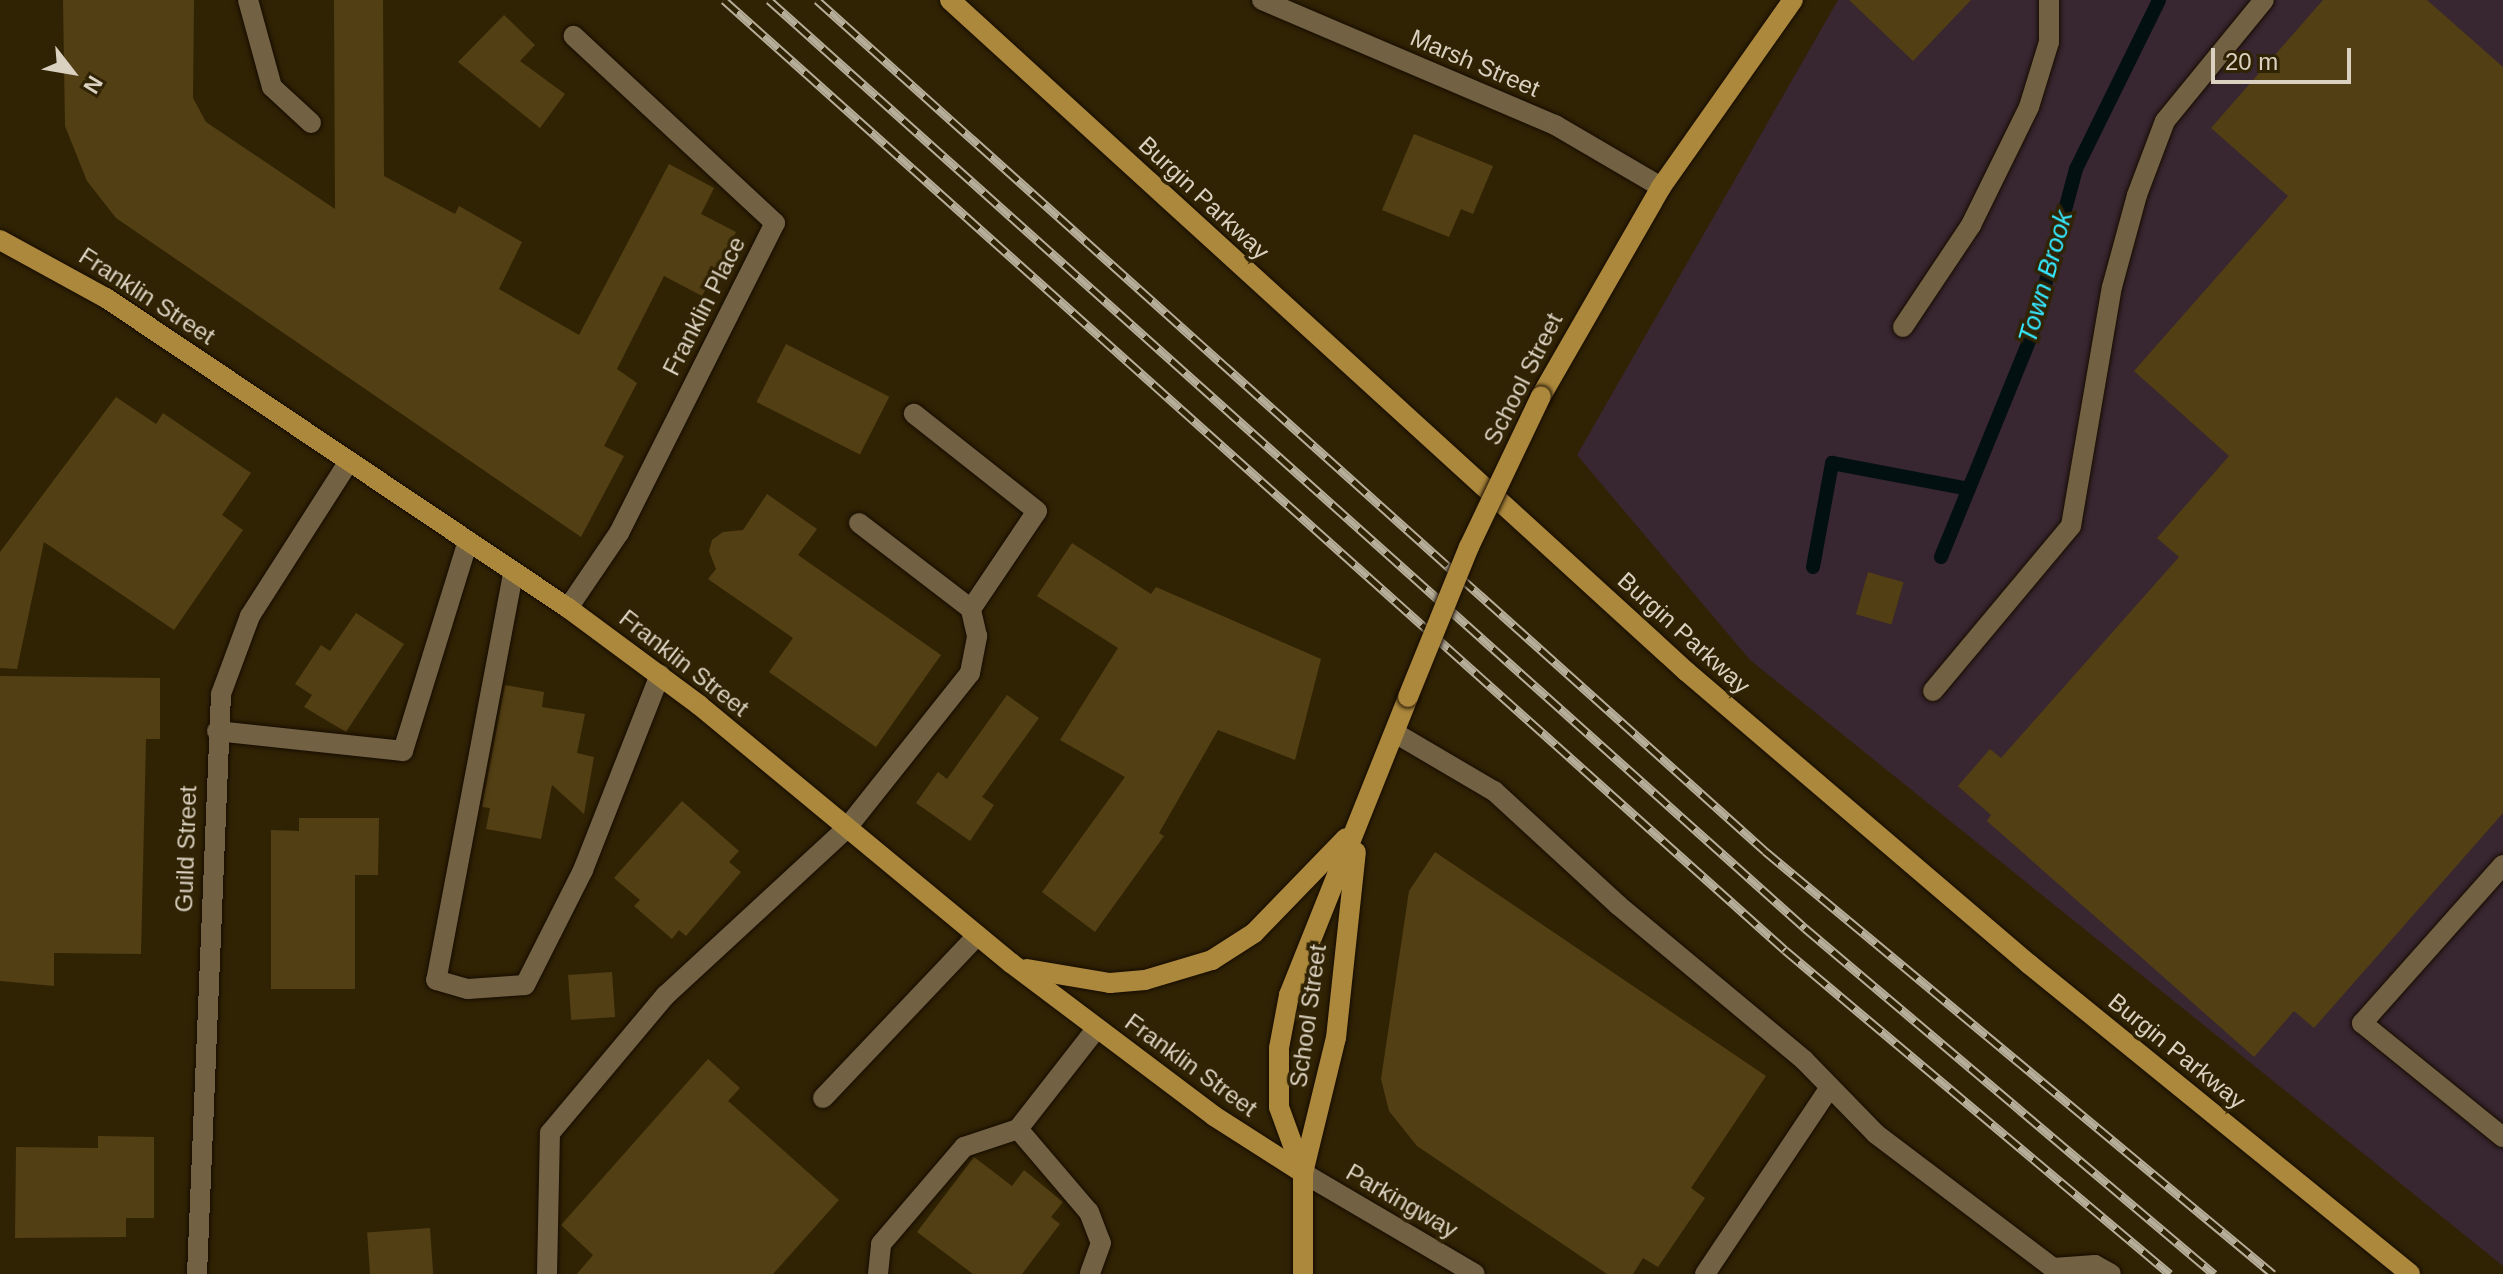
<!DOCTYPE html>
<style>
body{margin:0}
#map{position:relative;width:2503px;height:1274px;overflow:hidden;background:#302304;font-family:Helvetica,sans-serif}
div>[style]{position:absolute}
.commercial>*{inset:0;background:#382630}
.stream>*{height:14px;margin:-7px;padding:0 7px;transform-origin:7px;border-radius:7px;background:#031012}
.building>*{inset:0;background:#533f14;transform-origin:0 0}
.roads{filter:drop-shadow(0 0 2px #160c00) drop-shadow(0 0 2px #160c00)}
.minor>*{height:20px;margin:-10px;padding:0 10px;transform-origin:10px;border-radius:10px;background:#726243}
.major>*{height:20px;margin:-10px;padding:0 10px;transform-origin:10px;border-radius:10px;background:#ac883c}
.rail>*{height:9px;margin-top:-4.5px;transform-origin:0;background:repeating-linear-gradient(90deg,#302304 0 18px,#b7ae9a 0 36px);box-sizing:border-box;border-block:2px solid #b7ae9a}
.bridges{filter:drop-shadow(0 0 2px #160c00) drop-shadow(0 0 2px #160c00)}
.major-bridge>*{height:20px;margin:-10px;padding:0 10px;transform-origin:10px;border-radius:10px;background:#ac883c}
span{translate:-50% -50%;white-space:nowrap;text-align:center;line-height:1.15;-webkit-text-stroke:7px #302304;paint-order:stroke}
.street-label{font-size:24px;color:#dad1c0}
.water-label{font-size:26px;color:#35e8ff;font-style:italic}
.north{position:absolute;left:32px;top:32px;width:80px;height:80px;-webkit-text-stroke:6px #302304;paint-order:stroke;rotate:121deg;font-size:22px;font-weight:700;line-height:32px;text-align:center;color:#dad1c0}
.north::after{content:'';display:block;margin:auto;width:28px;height:36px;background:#dad1c0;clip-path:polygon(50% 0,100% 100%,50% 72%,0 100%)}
.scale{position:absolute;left:2211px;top:48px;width:140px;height:36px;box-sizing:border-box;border:4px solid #dad1c0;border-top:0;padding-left:10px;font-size:24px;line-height:28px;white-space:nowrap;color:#dad1c0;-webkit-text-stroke:6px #302304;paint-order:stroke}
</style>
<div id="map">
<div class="commercial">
<div style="clip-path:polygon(1838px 0,2503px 0,2503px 1266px,1750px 660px,1577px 455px)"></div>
</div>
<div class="stream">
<div style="left:1941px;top:557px;width:238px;rotate:-67.8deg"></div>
<div style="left:2031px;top:337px;width:174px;rotate:-75deg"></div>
<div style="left:2076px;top:169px;width:188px;rotate:-63.8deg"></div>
<div style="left:1813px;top:567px;width:106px;rotate:-79.6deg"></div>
<div style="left:1832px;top:463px;width:139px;rotate:10.7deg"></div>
</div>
<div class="building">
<div style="clip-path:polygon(63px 0,194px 0,193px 98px,206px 122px,335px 209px,334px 0,383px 0,384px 176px,455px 214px,459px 206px,522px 242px,499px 289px,579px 335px,669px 164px,714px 188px,701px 214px,736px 232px,702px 296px,664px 276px,617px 369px,637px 383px,604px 446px,624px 456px,581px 537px,116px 218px,87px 181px,65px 126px)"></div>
<div style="clip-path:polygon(1849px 0,1971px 0,1913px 61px)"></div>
<div style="clip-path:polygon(2323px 0,2427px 0,2503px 67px,2503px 813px,2314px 1028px,2294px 1011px,2254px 1057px,1987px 821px,1991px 815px,1958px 786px,1990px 749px,2001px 758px,2179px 557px,2157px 538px,2229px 456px,2134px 371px,2288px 196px,2211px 128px)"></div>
<div style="clip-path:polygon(504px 15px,535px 45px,520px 61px,565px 94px,540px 128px,458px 62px)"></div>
<div style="clip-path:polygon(1414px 134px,1493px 166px,1473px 214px,1461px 209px,1449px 237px,1382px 210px)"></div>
<div style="left:786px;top:344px;width:116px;height:65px;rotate:27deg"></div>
<div style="clip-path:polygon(116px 397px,156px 424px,163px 413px,251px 473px,222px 515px,243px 530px,174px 630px,44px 542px,17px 669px,0 668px,0 552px)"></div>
<div style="clip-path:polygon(767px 494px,817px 529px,798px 555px,941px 655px,876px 747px,769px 672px,793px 638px,708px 579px,716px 569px,709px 551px,712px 540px,723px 532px,743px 530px)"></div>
<div style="clip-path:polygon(1072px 543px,1151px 594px,1156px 587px,1321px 659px,1295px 760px,1218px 730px,1159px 833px,1164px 836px,1095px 932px,1042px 892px,1125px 777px,1060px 740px,1118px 648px,1037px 596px)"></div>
<div style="left:1868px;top:572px;width:37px;height:44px;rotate:16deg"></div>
<div style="clip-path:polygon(356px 613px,404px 644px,346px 732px,304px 707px,312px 695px,295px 684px,321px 645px,330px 651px)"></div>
<div style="clip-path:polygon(0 676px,160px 678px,160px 739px,146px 739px,141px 954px,54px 953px,54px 986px,0 981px)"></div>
<div style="clip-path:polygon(505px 685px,544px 692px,542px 707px,585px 714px,577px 753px,594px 757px,584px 814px,552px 785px,541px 839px,486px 829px,490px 808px,482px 807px)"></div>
<div style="clip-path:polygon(1007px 695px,1039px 718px,982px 797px,994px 805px,970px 841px,916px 803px,938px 772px,947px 779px)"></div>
<div style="clip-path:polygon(682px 801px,739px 851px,729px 862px,741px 872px,686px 936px,679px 930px,672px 939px,634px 906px,640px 900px,614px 878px)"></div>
<div style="clip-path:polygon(299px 818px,379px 818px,378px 875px,355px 875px,355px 989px,271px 989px,271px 830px,299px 831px)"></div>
<div style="clip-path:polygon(1435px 852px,1766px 1076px,1691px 1188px,1705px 1198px,1658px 1267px,1643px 1258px,1633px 1274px,1607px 1274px,1417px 1146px,1389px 1111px,1381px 1079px,1409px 891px)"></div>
<div style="left:612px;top:972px;width:45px;height:44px;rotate:86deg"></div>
<div style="clip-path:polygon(708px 1059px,740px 1088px,728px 1101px,839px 1200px,773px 1274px,577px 1274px,593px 1255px,561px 1225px)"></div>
<div style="clip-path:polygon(98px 1136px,154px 1137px,154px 1218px,126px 1218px,126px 1237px,15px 1238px,16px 1147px,98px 1148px)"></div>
<div style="clip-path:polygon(974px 1157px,1012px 1186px,1024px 1170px,1063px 1202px,1051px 1217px,1060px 1224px,1022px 1274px,973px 1274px,917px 1232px)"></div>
<div style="left:430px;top:1228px;width:46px;height:63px;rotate:86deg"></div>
</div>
<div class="roads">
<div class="minor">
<div style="left:248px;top:0;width:90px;rotate:74.6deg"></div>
<div style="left:272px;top:87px;width:53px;rotate:42.7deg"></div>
<div style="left:1262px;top:0;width:319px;rotate:23.1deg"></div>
<div style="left:1555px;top:125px;width:123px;rotate:30.3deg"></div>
<div style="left:1903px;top:327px;width:123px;rotate:-56.3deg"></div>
<div style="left:1971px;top:225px;width:131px;rotate:-63.8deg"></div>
<div style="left:2029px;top:107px;width:68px;rotate:-72.9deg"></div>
<div style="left:2049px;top:42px;width:42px;rotate:-90deg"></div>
<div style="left:859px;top:523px;width:141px;rotate:37.5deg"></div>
<div style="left:513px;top:574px;width:413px;rotate:100.7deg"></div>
<div style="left:436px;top:980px;width:33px;rotate:16deg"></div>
<div style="left:468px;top:989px;width:57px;rotate:-4deg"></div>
<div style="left:525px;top:985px;width:129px;rotate:-63.2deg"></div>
<div style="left:583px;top:870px;width:210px;rotate:-68.5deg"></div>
<div style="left:568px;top:608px;width:91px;rotate:-55.8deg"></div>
<div style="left:619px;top:533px;width:347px;rotate:-63.3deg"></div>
<div style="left:775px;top:223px;width:275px;rotate:-137.1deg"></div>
<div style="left:1933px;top:691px;width:215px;rotate:-50.1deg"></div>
<div style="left:2071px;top:526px;width:242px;rotate:-80.3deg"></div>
<div style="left:2112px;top:287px;width:95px;rotate:-74.8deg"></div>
<div style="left:2137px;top:195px;width:79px;rotate:-69.3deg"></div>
<div style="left:2165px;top:121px;width:156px;rotate:-50.7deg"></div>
<div style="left:217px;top:731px;width:187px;rotate:6.1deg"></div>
<div style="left:403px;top:751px;width:220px;rotate:-72.8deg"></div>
<div style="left:1395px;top:733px;width:115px;rotate:30.4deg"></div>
<div style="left:1494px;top:791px;width:168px;rotate:42.6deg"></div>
<div style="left:1618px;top:905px;width:242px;rotate:39.8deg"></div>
<div style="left:1804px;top:1060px;width:103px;rotate:45.8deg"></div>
<div style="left:1876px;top:1134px;width:222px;rotate:37.1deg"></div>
<div style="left:2053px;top:1268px;width:42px;rotate:-4.1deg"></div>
<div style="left:2095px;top:1265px;width:18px;rotate:29deg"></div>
<div style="left:2503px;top:865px;width:212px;rotate:131.7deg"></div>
<div style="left:2362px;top:1023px;width:181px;rotate:39deg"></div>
<div style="left:823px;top:1098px;width:224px;rotate:-46.5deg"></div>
<div style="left:1018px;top:1129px;width:109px;rotate:49.5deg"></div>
<div style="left:1089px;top:1212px;width:33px;rotate:69deg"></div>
<div style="left:1101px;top:1243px;width:33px;rotate:110deg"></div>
<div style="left:1303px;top:1173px;width:199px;rotate:30.4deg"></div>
<div style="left:197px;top:1274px;width:580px;rotate:-87.63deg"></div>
<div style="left:221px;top:694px;width:83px;rotate:-69.6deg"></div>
<div style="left:250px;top:616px;width:184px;rotate:-57.4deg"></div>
<div style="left:547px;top:1274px;width:141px;rotate:-88.8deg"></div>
<div style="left:550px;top:1133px;width:180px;rotate:-50deg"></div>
<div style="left:666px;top:995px;width:245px;rotate:-42.7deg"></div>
<div style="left:846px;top:829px;width:199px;rotate:-51.5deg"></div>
<div style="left:970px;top:673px;width:38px;rotate:-79deg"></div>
<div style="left:977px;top:636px;width:28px;rotate:-103deg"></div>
<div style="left:971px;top:609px;width:118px;rotate:-56deg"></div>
<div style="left:1037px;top:511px;width:157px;rotate:-141.7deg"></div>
<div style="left:878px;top:1274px;width:30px;rotate:-84deg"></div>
<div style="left:881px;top:1244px;width:128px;rotate:-49.4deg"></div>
<div style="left:964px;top:1147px;width:57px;rotate:-18.4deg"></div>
<div style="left:1018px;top:1129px;width:128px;rotate:-52deg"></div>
<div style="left:1705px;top:1274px;width:225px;rotate:-56.2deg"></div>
</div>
<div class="major">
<div style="left:950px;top:0;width:997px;rotate:42.36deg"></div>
<div style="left:1687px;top:672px;width:450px;rotate:40.5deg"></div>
<div style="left:2029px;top:964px;width:491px;rotate:39.1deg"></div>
<div style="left:0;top:240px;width:121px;rotate:28.7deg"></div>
<div style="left:106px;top:298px;width:556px;rotate:33.86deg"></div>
<div style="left:568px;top:608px;width:163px;rotate:36.5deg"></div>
<div style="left:699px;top:705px;width:405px;rotate:39.6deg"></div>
<div style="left:1011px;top:963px;width:254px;rotate:37deg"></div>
<div style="left:1214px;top:1116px;width:106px;rotate:32.6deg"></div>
<div style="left:1541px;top:396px;width:241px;rotate:-60.1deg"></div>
<div style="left:1661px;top:187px;width:229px;rotate:-54.8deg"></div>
<div style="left:1027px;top:969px;width:84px;rotate:9.6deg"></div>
<div style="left:1110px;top:983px;width:35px;rotate:-5deg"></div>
<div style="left:1145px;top:980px;width:70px;rotate:-16.6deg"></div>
<div style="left:1212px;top:960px;width:50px;rotate:-32.7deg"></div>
<div style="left:1254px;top:933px;width:132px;rotate:-45.9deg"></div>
<div style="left:1303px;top:1173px;width:70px;rotate:-110deg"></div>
<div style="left:1279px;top:1107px;width:59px;rotate:-90deg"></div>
<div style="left:1279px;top:1048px;width:54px;rotate:-79.3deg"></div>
<div style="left:1289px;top:995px;width:321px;rotate:-68.2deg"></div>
<div style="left:1303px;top:1274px;width:101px;rotate:-90deg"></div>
<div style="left:1303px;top:1173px;width:139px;rotate:-76.3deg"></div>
<div style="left:1336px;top:1038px;width:187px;rotate:-83.9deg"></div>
</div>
</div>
<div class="rail">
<div style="left:724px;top:0;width:1424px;rotate:41.84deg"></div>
<div style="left:1785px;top:950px;width:503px;rotate:40.08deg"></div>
<div style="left:769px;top:0;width:1391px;rotate:41.85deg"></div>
<div style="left:1805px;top:928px;width:536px;rotate:40.23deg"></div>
<div style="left:817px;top:0;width:1274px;rotate:41.91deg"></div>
<div style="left:1765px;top:851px;width:661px;rotate:39.78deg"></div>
</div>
<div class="bridges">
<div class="major-bridge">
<div style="left:1408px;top:697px;width:162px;rotate:-67.9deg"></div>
<div style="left:1469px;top:547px;width:167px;rotate:-64.5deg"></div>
</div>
</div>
<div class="street-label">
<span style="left:1475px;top:63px;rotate:23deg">Marsh Street</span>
<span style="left:1204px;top:198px;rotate:43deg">Burgin Parkway</span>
<span style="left:147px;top:296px;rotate:33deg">Franklin Street</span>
<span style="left:704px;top:306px;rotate:-63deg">Franklin Place</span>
<span style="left:1523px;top:379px;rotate:-63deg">School Street</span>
<span style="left:1684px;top:633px;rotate:42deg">Burgin Parkway</span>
<span style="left:684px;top:663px;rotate:38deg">Franklin Street</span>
<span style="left:186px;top:849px;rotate:-88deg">Guild Street</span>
<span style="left:1308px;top:1016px;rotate:-82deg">School Street</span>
<span style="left:2177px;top:1051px;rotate:39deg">Burgin Parkway</span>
<span style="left:1191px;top:1065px;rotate:36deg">Franklin Street</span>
<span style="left:1402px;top:1201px;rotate:30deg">Parkingway</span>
</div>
<div class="water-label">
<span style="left:2046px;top:277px;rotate:-74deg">Town Brook</span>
</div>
<div class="north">N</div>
<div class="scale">20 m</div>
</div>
